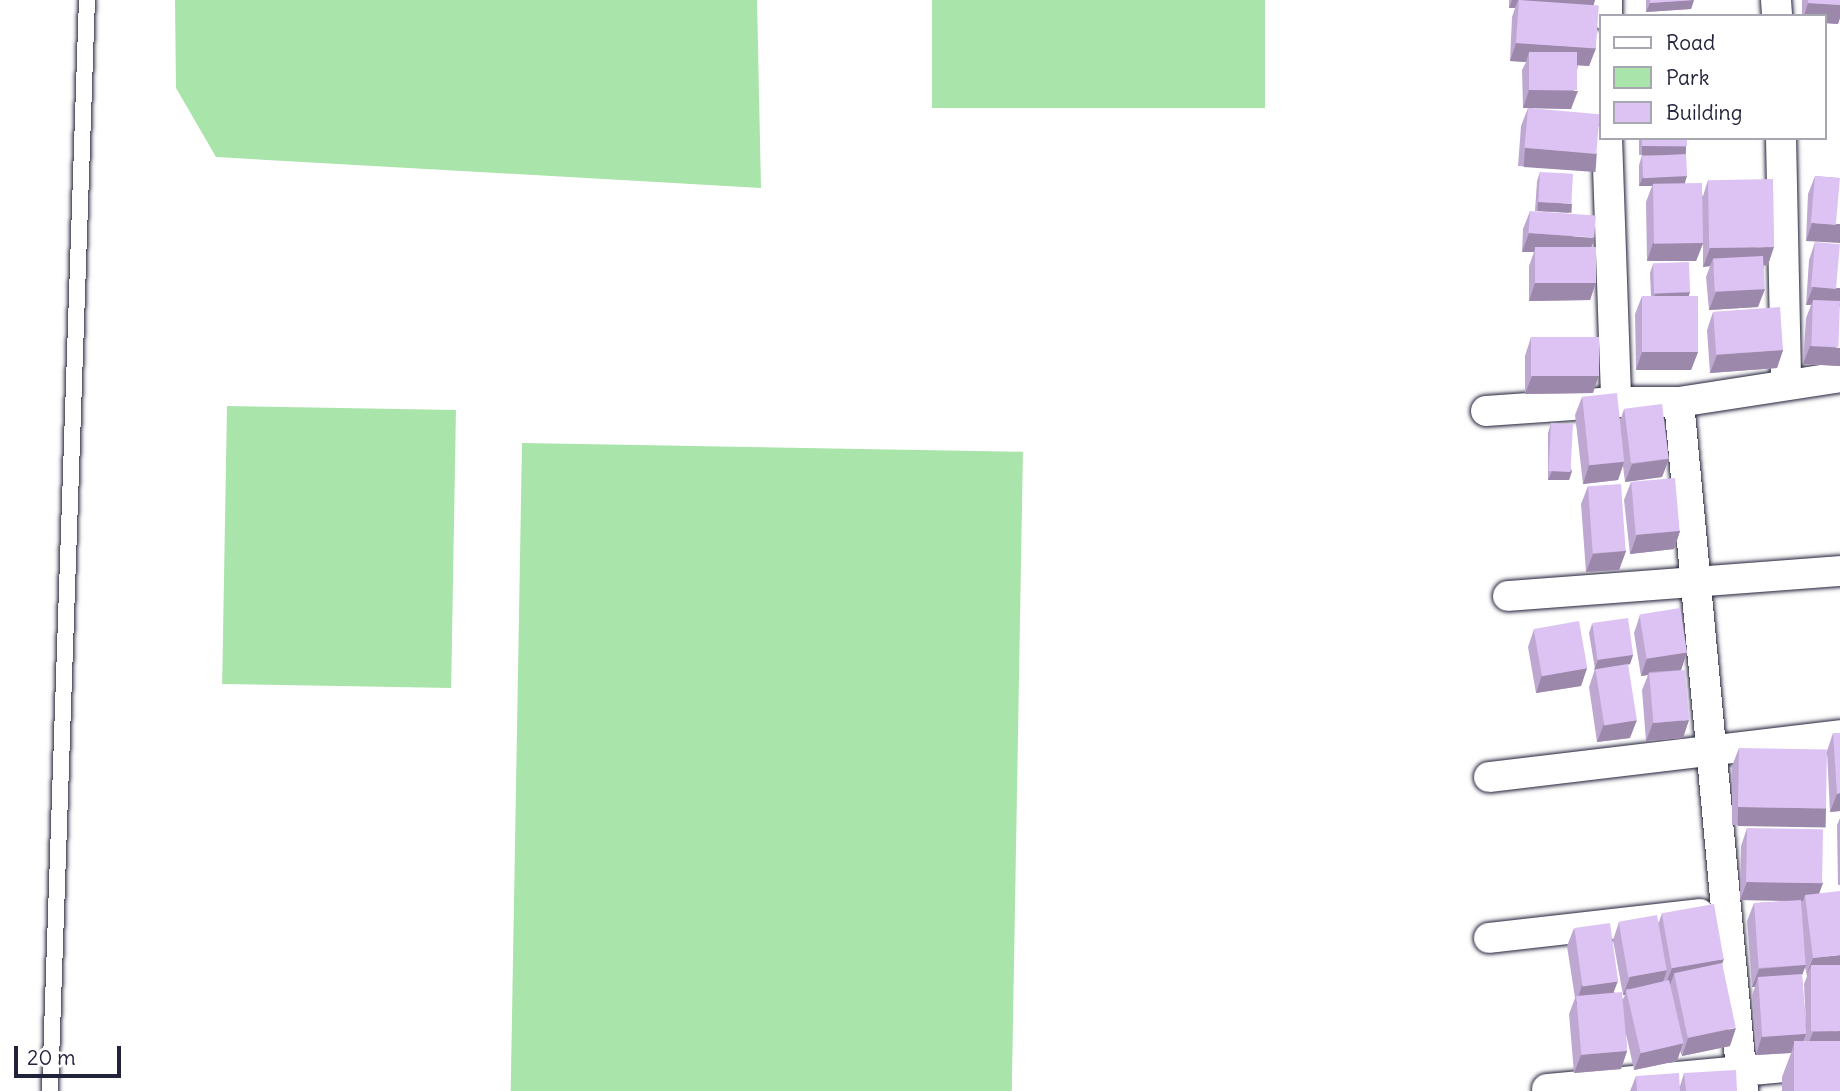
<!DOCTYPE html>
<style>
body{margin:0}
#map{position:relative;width:1840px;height:1091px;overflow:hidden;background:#fff;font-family:Delius,sans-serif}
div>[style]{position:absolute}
.green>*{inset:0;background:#a9e4aa;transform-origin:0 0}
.roads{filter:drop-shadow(0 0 2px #22223b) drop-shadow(0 0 2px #22223b)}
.lane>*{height:16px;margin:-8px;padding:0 8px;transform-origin:8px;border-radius:8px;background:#fff}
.street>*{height:30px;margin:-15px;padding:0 15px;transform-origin:15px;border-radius:15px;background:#fff}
.wall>*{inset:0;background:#bea8d1}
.shaded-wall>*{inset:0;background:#9b88aa;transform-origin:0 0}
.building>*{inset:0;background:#ddc3f3;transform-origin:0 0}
span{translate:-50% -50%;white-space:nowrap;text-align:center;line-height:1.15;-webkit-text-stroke:5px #fff;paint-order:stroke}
.legend{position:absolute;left:1599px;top:14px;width:228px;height:126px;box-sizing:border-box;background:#fff;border:2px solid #a7a7b1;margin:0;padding:9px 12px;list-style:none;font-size:21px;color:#22223b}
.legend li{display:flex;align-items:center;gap:14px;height:35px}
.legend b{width:35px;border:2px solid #a7a7b1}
.scale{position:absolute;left:14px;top:1046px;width:107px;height:32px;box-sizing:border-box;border:4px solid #22223b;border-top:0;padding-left:9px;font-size:21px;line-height:24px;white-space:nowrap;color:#22223b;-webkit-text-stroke:5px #fff;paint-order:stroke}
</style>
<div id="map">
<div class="green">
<div style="clip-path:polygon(175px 0,757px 0,761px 188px,216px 157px,176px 88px)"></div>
<div style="left:932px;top:0;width:333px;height:108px"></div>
<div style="left:227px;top:406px;width:229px;height:278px;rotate:1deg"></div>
<div style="left:522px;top:443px;width:501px;height:648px;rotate:1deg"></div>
</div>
<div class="roads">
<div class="lane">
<div style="left:50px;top:1091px;width:1092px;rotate:-88.06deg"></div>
</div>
<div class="street">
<div style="left:1776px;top:0;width:16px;rotate:86deg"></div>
<div style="left:1607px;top:16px;width:16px;rotate:-90deg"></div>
<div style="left:1607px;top:138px;width:264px;rotate:88deg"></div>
<div style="left:1616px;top:402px;width:63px"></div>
<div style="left:1679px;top:402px;width:692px;rotate:84.69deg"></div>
<div style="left:1781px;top:138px;width:247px;rotate:88.8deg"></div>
<div style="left:1679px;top:402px;width:163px;rotate:-8.8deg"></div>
<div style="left:1486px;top:411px;width:130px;rotate:-4deg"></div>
<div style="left:1508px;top:596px;width:333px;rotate:-4.3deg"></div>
<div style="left:1489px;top:777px;width:354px;rotate:-6.8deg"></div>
<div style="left:1489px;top:938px;width:212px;rotate:-6.5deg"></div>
<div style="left:1547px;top:1089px;width:294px;rotate:-5.3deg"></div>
</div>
</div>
<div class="wall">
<div style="clip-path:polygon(1509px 0,1595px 0,1594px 4px,1596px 48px,1589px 66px,1578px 65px,1571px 109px,1532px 108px,1591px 171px,1518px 166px,1521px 126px,1528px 108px,1523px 108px,1522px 70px,1526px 62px,1510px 61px,1512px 17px,1515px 8px,1509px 8px)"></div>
<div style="clip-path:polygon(1646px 0,1694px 0,1691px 9px,1646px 12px)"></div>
<div style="clip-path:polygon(1802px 0,1840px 0,1840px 18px,1838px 24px,1824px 23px,1824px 16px,1802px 16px)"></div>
<div style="clip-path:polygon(1639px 138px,1687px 138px,1686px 147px,1684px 154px,1685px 183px,1703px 196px,1708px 180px,1768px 265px,1764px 266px,1758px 307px,1709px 310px,1706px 277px,1710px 266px,1703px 267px,1703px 244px,1696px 261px,1647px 261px,1646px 202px,1652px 186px,1639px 186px,1639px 165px,1642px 155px,1646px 155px,1639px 155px)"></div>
<div style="clip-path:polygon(1540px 172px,1569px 213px,1535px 211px,1537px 181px)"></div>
<div style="clip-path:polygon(1815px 176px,1840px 178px,1806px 241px,1808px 194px)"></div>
<div style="clip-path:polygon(1530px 211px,1591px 247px,1596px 282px,1590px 300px,1529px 301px,1529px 266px,1534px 252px,1522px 252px,1523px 229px)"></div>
<div style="clip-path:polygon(1815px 242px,1840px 366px,1803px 364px,1806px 318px,1811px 305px,1806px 305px,1809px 260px)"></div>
<div style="clip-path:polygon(1653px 264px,1689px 296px,1698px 352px,1691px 370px,1636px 370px,1635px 314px,1642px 296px,1651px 296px,1650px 273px)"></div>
<div style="clip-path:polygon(1713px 312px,1783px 350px,1777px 368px,1710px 373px,1707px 330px)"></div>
<div style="clip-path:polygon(1531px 337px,1593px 393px,1525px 394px,1525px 356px)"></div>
<div style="clip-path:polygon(1582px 397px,1620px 421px,1624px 409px,1669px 459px,1662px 477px,1625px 482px,1623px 466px,1618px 480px,1583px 484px,1575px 415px)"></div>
<div style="clip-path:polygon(1551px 423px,1572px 471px,1569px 480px,1548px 480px,1548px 433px)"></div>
<div style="clip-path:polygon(1631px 482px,1680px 531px,1674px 549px,1630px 554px,1624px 500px)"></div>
<div style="clip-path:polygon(1588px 486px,1626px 551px,1619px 570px,1586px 572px,1581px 504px)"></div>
<div style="clip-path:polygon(1640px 615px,1687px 652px,1681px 670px,1683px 738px,1646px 741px,1642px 690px,1648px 675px,1641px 676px,1634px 633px)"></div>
<div style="clip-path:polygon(1592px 624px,1633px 655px,1630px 664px,1628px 665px,1630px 738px,1597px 742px,1589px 687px,1595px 669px,1589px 633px)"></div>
<div style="clip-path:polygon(1534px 629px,1587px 668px,1581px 686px,1536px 693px,1528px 647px)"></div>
<div style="clip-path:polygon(1833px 733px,1840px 733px,1840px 811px,1830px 812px,1827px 751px)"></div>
<div style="clip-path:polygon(1739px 748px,1826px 808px,1819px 826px,1732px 825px,1732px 766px)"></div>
<div style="clip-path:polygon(1840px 818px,1840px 885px,1838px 885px,1837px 825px)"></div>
<div style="clip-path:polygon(evenodd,1747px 828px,1823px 883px,1819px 894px,1840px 1091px,1782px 1091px,1782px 1077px,1791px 1053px,1756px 1055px,1752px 995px,1755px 987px,1752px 987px,1747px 921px,1754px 903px,1788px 901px,1740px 900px,1741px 846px,1747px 828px,1805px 967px,1807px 976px,1804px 984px,1806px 1026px,1802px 975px,1805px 967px)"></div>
<div style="clip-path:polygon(1662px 913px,1722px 963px,1730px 1046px,1682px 1056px,1680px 1051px,1677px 1061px,1634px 1070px,1626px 1034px,1627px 1051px,1621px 1069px,1574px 1073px,1569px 1014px,1575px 998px,1567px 946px,1574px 928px,1614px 992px,1623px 999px,1625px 995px,1623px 995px,1613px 940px,1619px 922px,1659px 922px)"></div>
<div style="clip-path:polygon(1684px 1073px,1737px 1091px,1630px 1091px,1636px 1076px,1680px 1086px)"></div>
</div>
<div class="shaded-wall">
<div style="clip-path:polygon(1512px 0,1518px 0,1515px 8px,1509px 8px)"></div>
<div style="clip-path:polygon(1519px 0,1595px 0,1590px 14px)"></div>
<div style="clip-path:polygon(1694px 0,1691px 9px,1646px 12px,1650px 3px)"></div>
<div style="clip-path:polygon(1808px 3px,1840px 5px,1840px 18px,1838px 24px,1824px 23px,1824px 16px,1804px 16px)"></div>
<div style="clip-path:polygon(1516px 43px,1596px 48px,1589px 66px,1529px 62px,1529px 52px,1526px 62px,1510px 61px)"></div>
<div style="clip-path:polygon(1529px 90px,1578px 91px,1571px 109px,1523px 108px)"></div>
<div style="left:1642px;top:146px;width:44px;height:9px;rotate:1deg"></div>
<div style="left:1525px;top:148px;width:72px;height:19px;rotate:4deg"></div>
<div style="clip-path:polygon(1687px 176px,1684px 186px,1653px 184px,1652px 186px,1639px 186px,1643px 177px)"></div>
<div style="left:1538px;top:202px;width:34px;height:9px;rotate:3deg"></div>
<div style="clip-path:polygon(1812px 223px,1840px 224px,1840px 243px,1806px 241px)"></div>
<div style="clip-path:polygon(1529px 233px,1595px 238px,1588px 256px,1535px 247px,1534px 252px,1522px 252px)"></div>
<div style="clip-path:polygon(1653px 243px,1703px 243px,1696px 261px,1647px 261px)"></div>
<div style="clip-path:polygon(1774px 247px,1768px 265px,1713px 266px,1713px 259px,1710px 266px,1703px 267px,1710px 248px)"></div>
<div style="clip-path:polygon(1596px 282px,1590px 300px,1529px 301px,1535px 283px)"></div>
<div style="clip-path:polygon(1813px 287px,1840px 288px,1840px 307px,1813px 300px,1811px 305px,1806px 305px)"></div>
<div style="clip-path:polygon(1765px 289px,1758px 307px,1709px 310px,1716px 292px)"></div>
<div style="clip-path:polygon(1690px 292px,1687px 301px,1652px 303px,1655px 294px)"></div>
<div style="clip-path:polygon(1810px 346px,1840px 348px,1840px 366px,1803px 364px)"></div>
<div style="clip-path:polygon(1783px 350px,1777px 368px,1710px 373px,1717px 355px)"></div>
<div style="clip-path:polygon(1642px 352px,1698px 352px,1691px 370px,1636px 370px)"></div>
<div style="clip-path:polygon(1599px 375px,1593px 393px,1525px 394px,1532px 376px)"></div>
<div style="clip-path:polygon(1669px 459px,1662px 477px,1625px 482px,1632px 464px)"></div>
<div style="clip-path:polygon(1624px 462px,1618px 480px,1583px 484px,1589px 465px)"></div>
<div style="clip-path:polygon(1552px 471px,1572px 471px,1569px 480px,1548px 480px)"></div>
<div style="clip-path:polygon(1680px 531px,1674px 549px,1630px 554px,1637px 535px)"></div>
<div style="clip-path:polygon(1626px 551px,1619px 570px,1586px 572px,1593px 554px)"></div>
<div style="clip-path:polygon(1687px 652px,1681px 670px,1649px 672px,1648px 675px,1641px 676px,1647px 658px)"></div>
<div style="clip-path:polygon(1633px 655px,1630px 664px,1594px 670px,1598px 660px)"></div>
<div style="clip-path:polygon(1587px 668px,1581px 686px,1536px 693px,1542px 675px)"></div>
<div style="clip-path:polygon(1637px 720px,1630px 738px,1597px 742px,1604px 724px)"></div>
<div style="clip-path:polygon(1689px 720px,1683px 738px,1646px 741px,1653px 723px)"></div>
<div style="clip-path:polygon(1840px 793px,1840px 811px,1830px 812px,1837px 794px)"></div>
<div style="left:1738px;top:807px;width:88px;height:19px;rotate:1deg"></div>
<div style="clip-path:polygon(1747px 882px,1823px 883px,1816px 901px,1805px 895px,1803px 901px,1740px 900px)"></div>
<div style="clip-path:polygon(1840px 955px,1840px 972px,1811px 966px,1806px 976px,1813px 958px)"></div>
<div style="clip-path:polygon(1724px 959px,1717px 977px,1674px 974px,1670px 985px,1665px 986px,1672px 968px)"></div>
<div style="clip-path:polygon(1806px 965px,1799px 983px,1758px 977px,1755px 987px,1752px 987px,1759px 969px)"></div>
<div style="clip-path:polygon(1667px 970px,1661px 988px,1626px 989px,1625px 995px,1623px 995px,1630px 977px)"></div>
<div style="clip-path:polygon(1618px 981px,1611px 999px,1576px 1004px,1582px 985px)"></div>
<div style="clip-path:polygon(1736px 1028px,1730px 1046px,1682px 1056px,1688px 1038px)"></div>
<div style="clip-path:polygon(1840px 1031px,1840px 1049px,1806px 1050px,1813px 1032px)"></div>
<div style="clip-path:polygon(1806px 1034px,1799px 1052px,1794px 1044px,1791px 1053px,1756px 1055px,1762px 1036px)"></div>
<div style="clip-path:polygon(1683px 1043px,1677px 1061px,1634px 1070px,1641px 1052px)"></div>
<div style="clip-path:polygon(1627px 1051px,1621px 1069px,1574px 1073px,1581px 1055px)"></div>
</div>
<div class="building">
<div style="left:1519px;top:0;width:80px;height:43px;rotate:4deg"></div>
<div style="clip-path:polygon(1650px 0,1694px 0,1650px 3px)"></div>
<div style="clip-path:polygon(1808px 0,1840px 0,1840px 5px,1808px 3px)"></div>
<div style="left:1529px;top:52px;width:48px;height:38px"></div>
<div style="left:1528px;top:108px;width:72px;height:40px;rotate:5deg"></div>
<div style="left:1642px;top:138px;width:45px;height:8px"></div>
<div style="left:1686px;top:154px;width:22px;height:44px;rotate:87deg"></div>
<div style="left:1540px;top:172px;width:33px;height:30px;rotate:3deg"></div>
<div style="left:1815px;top:176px;width:25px;height:47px;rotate:5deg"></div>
<div style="left:1773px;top:179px;width:68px;height:65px;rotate:89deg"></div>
<div style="left:1702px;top:183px;width:60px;height:49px;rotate:89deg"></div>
<div style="left:1530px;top:211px;width:66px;height:22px;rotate:4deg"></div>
<div style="left:1815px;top:242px;width:25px;height:45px;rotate:5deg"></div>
<div style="left:1535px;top:247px;width:61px;height:36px"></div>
<div style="left:1763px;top:256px;width:33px;height:50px;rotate:87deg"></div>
<div style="left:1689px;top:262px;width:30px;height:36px;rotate:88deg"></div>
<div style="left:1642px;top:296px;width:56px;height:56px"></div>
<div style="left:1813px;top:300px;width:27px;height:46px;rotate:2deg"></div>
<div style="left:1780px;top:307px;width:43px;height:67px;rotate:86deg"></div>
<div style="left:1531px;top:337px;width:68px;height:39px"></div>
<div style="left:1617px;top:393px;width:69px;height:35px;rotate:84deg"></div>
<div style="left:1662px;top:404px;width:55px;height:38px;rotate:83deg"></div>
<div style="left:1551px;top:423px;width:22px;height:48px;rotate:3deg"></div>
<div style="left:1675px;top:478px;width:53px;height:44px;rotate:85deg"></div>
<div style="left:1621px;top:484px;width:67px;height:33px;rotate:86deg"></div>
<div style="left:1680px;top:608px;width:45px;height:41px;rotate:81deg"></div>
<div style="left:1628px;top:618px;width:37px;height:36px;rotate:82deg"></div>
<div style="left:1579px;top:621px;width:48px;height:46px;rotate:80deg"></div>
<div style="left:1628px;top:664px;width:57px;height:33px;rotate:81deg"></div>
<div style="left:1685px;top:670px;width:50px;height:36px;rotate:85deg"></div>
<div style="clip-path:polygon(1833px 733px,1840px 733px,1840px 793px,1837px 794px)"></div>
<div style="left:1739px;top:748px;width:88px;height:59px;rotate:1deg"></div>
<div style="left:1747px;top:828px;width:76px;height:54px;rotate:1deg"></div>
<div style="clip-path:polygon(1840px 891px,1840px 955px,1813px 958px,1805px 895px)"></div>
<div style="left:1801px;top:900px;width:65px;height:47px;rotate:86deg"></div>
<div style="left:1714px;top:904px;width:56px;height:53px;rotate:80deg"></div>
<div style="left:1657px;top:915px;width:56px;height:39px;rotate:80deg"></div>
<div style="left:1610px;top:923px;width:59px;height:36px;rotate:82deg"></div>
<div style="left:1722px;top:963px;width:66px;height:49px;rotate:78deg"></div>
<div style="left:1840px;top:965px;width:66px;height:29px;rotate:90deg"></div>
<div style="left:1802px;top:974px;width:60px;height:44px;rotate:86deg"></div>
<div style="left:1669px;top:980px;width:65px;height:44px;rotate:77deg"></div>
<div style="left:1622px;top:992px;width:59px;height:46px;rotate:85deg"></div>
<div style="left:1840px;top:1041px;width:50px;height:46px;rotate:90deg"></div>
<div style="clip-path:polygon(1736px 1070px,1737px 1091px,1686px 1091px,1684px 1073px)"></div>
<div style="clip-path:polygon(1679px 1073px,1680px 1091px,1637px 1091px,1636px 1076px)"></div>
</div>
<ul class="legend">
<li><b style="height:9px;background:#fff"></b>Road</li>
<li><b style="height:19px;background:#a9e4aa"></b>Park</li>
<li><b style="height:19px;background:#ddc3f3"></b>Building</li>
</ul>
<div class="scale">20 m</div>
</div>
